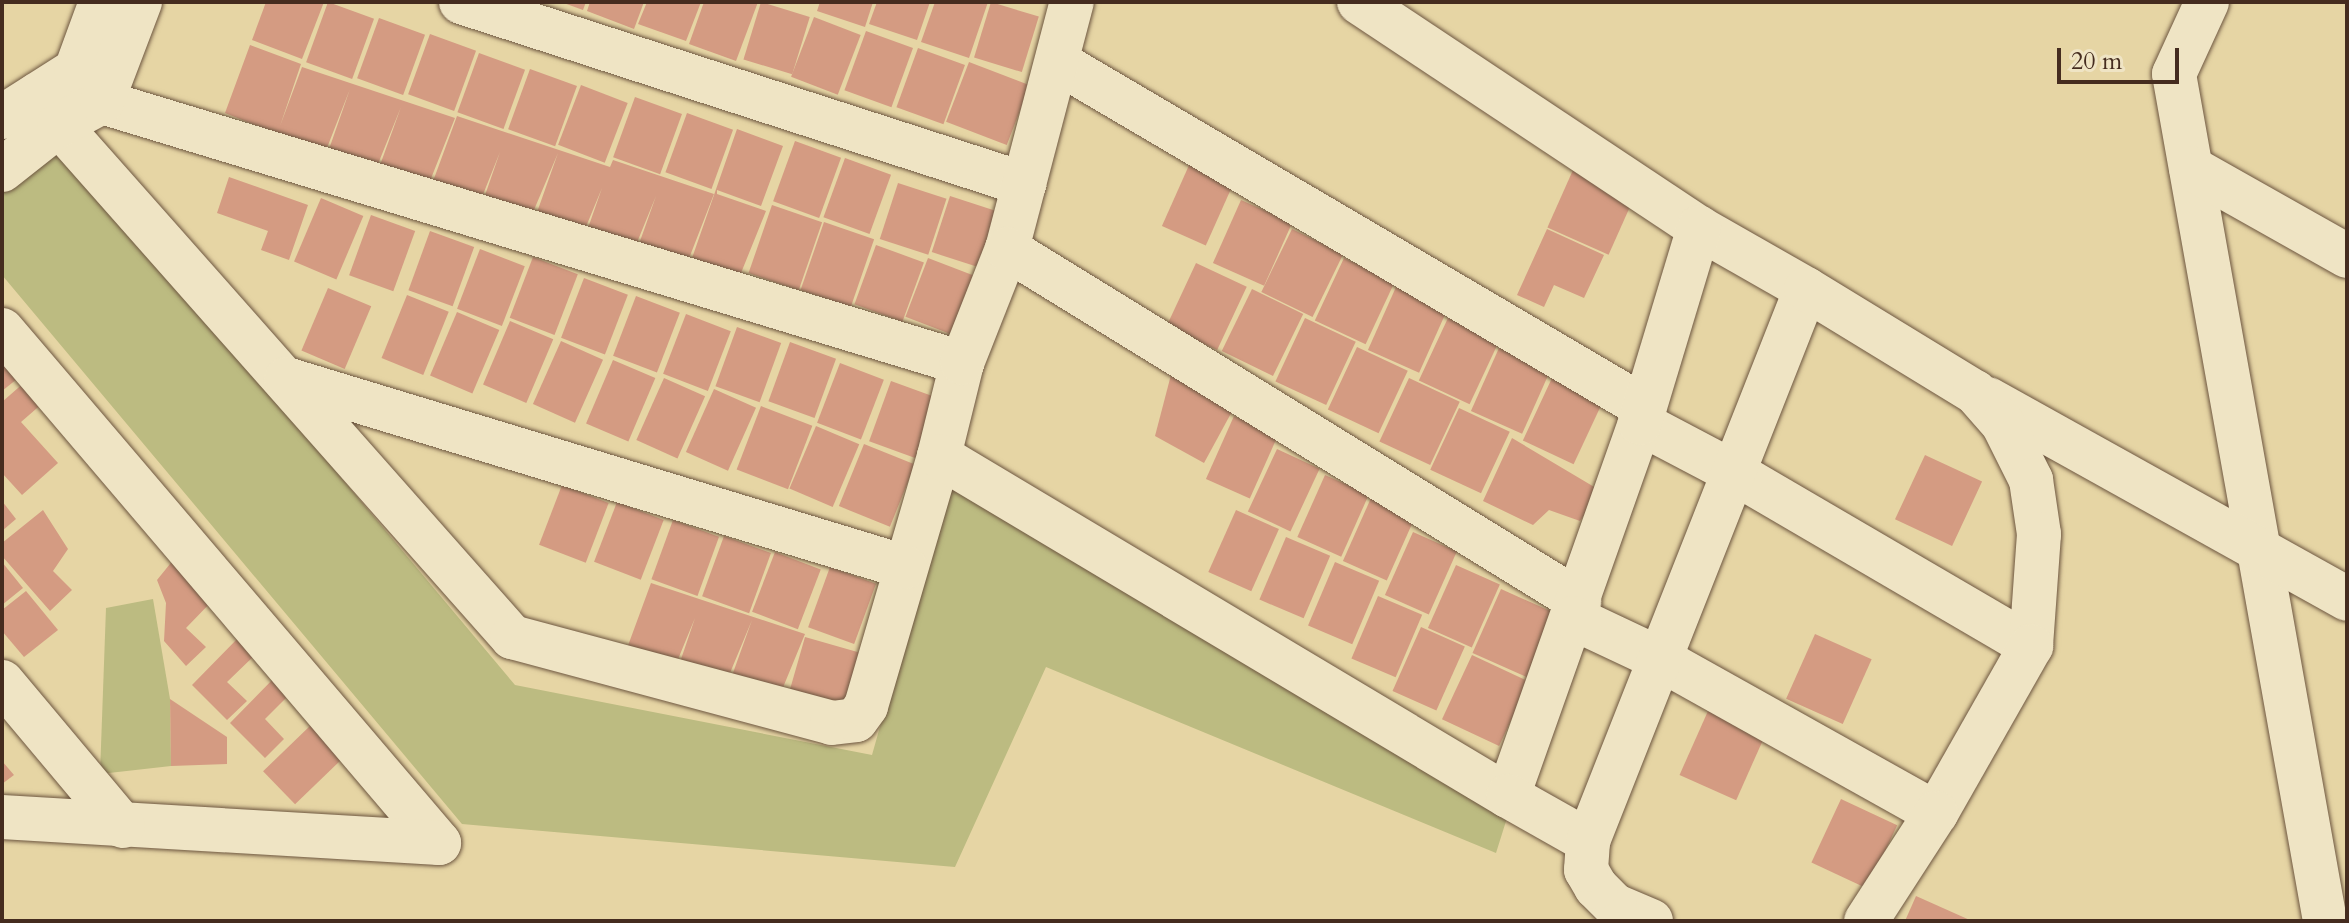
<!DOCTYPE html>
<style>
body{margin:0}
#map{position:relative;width:2349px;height:923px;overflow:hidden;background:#e6d5a4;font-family:Cardo,serif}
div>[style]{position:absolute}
.green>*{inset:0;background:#bcbb81}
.building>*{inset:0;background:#d49b82;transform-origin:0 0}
.roads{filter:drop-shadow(0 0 2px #6d5640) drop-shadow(0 0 2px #6d5640)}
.minor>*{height:44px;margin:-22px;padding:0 22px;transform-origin:22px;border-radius:22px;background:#efe4c4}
span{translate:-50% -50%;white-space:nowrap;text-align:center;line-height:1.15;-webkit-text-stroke:8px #efe4c4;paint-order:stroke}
.frame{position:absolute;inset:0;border:4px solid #452c1f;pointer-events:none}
.scale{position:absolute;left:2057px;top:48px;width:122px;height:36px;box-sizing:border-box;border:4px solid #452c1f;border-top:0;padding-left:10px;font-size:24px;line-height:28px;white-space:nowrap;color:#452c1f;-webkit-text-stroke:6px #efe4c4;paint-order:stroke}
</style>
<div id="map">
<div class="green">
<div style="clip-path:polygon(59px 141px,515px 685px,872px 755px,952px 472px,1507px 818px,1496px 853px,1046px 667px,955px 867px,462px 824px,2px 275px,2px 182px)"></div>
<div style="clip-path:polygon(153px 599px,170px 699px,171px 766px,100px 774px,106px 608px)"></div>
</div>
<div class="building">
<div style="clip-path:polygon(266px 2px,324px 2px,302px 59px,252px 40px)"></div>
<div style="left:328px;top:2px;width:49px;height:64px;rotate:20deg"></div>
<div style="clip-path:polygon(561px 2px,586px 2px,583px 10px)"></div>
<div style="clip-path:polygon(590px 2px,644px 2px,634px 29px,587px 11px)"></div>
<div style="clip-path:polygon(647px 2px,701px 2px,686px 41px,638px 24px)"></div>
<div style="clip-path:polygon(704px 2px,758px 2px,736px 61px,689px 44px)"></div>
<div style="left:761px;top:2px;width:51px;height:60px;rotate:17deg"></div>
<div style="clip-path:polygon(820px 2px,873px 2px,865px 27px,817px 11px)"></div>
<div style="clip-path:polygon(877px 2px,930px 2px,917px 40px,869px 24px)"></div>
<div style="clip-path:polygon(935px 2px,988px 2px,969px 58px,921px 42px)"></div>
<div style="left:991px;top:2px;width:50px;height:58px;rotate:17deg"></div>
<div style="left:814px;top:17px;width:50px;height:64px;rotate:21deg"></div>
<div style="left:379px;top:18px;width:49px;height:64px;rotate:20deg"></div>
<div style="left:866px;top:31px;width:50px;height:63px;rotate:20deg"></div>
<div style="left:430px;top:34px;width:49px;height:64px;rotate:20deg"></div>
<div style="clip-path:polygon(250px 45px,301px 64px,280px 126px,302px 67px,455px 118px,428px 186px,379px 168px,401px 107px,376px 169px,328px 152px,350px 89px,325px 153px,225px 113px)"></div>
<div style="left:918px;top:48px;width:50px;height:63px;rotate:20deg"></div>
<div style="left:479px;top:53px;width:49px;height:63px;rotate:20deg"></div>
<div style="left:969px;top:62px;width:65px;height:64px;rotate:21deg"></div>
<div style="left:530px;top:69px;width:50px;height:64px;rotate:20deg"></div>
<div style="left:581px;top:85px;width:50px;height:64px;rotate:21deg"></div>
<div style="left:635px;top:97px;width:50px;height:64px;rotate:20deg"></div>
<div style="left:687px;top:113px;width:49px;height:63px;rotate:20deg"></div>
<div style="clip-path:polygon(457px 116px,610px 167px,613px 160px,714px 194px,688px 261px,639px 244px,656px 196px,636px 245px,588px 228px,602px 188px,583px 234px,535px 218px,558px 153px,531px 217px,483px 201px,500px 152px,480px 202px,432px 184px)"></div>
<div style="clip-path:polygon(737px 129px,783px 146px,761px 206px,717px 190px,717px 194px,766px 211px,739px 278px,691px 261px)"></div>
<div style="left:795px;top:141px;width:49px;height:64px;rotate:20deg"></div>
<div style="left:845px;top:158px;width:49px;height:63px;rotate:20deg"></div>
<div style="left:1190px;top:163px;width:48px;height:69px;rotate:24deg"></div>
<div style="left:1573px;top:170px;width:67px;height:63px;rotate:24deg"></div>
<div style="clip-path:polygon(229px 177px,308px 205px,289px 260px,261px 250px,268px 231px,217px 213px)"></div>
<div style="left:898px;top:183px;width:51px;height:59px;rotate:18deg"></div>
<div style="left:950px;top:196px;width:51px;height:59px;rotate:18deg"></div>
<div style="left:321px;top:198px;width:46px;height:69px;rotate:23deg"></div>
<div style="left:1241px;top:200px;width:56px;height:69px;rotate:24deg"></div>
<div style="left:772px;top:205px;width:53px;height:72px;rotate:19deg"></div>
<div style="left:371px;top:215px;width:47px;height:64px;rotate:20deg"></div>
<div style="left:824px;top:222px;width:53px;height:72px;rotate:19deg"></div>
<div style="left:1292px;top:229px;width:57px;height:70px;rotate:26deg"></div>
<div style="clip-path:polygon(1547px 229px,1604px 255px,1584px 298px,1554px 285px,1544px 307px,1517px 295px)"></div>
<div style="left:430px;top:231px;width:47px;height:63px;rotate:20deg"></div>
<div style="left:876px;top:245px;width:51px;height:63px;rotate:20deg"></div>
<div style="left:480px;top:249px;width:48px;height:64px;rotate:21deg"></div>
<div style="left:533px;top:257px;width:48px;height:65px;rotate:21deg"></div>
<div style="left:928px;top:258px;width:51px;height:63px;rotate:21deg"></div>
<div style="left:1344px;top:258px;width:56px;height:69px;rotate:25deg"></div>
<div style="left:1196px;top:263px;width:56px;height:70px;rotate:25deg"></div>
<div style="left:584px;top:278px;width:47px;height:64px;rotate:21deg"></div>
<div style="left:1396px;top:287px;width:56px;height:69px;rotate:24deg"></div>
<div style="left:328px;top:288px;width:47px;height:68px;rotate:23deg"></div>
<div style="left:1252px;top:289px;width:57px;height:69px;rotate:26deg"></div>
<div style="left:407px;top:295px;width:45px;height:68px;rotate:22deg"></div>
<div style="left:636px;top:296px;width:47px;height:64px;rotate:21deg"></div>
<div style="left:457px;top:312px;width:46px;height:69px;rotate:23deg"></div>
<div style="left:686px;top:314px;width:48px;height:64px;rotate:21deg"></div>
<div style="left:1305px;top:318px;width:56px;height:70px;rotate:25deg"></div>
<div style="left:1448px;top:318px;width:56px;height:69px;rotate:25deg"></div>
<div style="left:510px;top:321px;width:47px;height:69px;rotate:23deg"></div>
<div style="left:737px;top:327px;width:47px;height:63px;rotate:20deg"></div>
<div style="left:561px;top:341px;width:46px;height:69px;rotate:24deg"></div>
<div style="left:790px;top:342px;width:49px;height:63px;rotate:20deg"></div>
<div style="left:1357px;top:347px;width:56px;height:69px;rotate:25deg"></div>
<div style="left:1499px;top:348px;width:56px;height:69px;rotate:24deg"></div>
<div style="clip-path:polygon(2px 350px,22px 375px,2px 391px)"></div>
<div style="left:613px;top:360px;width:46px;height:69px;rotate:23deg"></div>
<div style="left:840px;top:363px;width:47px;height:64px;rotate:21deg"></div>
<div style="clip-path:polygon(1172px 371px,1235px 406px,1204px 463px,1155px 436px)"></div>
<div style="left:664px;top:378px;width:45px;height:68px;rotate:24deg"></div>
<div style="left:1409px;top:378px;width:56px;height:70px;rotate:25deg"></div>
<div style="left:1552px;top:378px;width:56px;height:69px;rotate:25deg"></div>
<div style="clip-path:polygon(26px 381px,44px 402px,21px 422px,58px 463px,22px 495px,2px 473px,2px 402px)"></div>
<div style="left:891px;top:381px;width:49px;height:64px;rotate:20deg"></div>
<div style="left:714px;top:389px;width:46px;height:69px;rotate:24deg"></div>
<div style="left:761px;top:406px;width:55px;height:68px;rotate:21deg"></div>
<div style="left:1459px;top:408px;width:56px;height:68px;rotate:25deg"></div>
<div style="left:1234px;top:416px;width:48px;height:69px;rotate:24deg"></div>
<div style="left:816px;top:426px;width:47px;height:68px;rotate:23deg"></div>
<div style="clip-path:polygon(1512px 438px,1601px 491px,1580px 521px,1549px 510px,1533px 525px,1483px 501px)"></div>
<div style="left:864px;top:444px;width:55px;height:67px;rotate:22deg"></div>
<div style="left:1277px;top:449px;width:47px;height:69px;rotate:25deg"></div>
<div style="left:1925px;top:455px;width:63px;height:71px;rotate:25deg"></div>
<div style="left:1325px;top:475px;width:48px;height:68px;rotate:24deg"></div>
<div style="left:562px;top:485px;width:50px;height:64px;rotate:21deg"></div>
<div style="left:1371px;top:498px;width:48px;height:69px;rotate:24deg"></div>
<div style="clip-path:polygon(2px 501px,16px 519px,2px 531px)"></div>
<div style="left:617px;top:502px;width:50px;height:64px;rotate:21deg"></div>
<div style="clip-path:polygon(43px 510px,68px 549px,53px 571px,72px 590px,50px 611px,2px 556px,2px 543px)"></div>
<div style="left:1236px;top:510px;width:47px;height:68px;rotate:24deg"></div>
<div style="left:673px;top:520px;width:49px;height:63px;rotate:20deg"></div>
<div style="left:1413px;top:532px;width:48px;height:69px;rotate:24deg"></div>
<div style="left:724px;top:536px;width:50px;height:64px;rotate:20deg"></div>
<div style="left:1286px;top:537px;width:48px;height:68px;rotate:23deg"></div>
<div style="left:775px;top:552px;width:49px;height:64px;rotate:21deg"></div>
<div style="clip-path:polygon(174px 559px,215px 598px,186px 628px,206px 647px,186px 666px,164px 641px,166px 603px,157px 580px)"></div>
<div style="clip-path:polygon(2px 562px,23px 588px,2px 605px)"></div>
<div style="left:1335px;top:562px;width:48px;height:69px;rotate:23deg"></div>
<div style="left:1456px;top:565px;width:48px;height:69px;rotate:24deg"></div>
<div style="left:830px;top:567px;width:49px;height:64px;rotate:20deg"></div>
<div style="clip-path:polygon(651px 583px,805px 634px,777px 702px,729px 684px,752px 620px,725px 685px,678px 668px,695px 618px,674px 669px,626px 651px)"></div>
<div style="left:1501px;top:589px;width:62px;height:70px;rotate:24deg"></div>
<div style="clip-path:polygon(26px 591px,58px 630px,24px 657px,2px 631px,2px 610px)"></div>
<div style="left:1378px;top:596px;width:48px;height:68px;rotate:23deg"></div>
<div style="left:1421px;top:627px;width:48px;height:70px;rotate:24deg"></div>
<div style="left:1815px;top:634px;width:62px;height:71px;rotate:24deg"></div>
<div style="clip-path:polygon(240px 636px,257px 653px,227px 682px,247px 701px,227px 720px,192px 685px)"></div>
<div style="left:805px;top:637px;width:60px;height:60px;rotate:16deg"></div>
<div style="left:1472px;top:655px;width:63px;height:71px;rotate:25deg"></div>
<div style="clip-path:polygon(278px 674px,294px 690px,265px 719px,284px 739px,265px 758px,230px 723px)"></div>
<div style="clip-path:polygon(170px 699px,227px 737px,227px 764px,171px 766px)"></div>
<div style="left:1708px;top:711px;width:62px;height:70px;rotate:24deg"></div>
<div style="left:312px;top:724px;width:46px;height:68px;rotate:46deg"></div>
<div style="clip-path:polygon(2px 761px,14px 775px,2px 784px)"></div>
<div style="left:1841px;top:799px;width:62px;height:70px;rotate:25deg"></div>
<div style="clip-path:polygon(1916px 896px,1972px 921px,1905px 921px)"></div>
</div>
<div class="roads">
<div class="minor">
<div style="left:461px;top:2px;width:592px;rotate:17.91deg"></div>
<div style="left:1359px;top:2px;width:408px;rotate:33.6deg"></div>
<div style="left:1699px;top:228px;width:123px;rotate:29.7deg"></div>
<div style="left:2207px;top:2px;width:79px;rotate:114.6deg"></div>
<div style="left:2174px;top:74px;width:860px;rotate:79.89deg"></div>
<div style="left:1059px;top:63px;width:679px;rotate:30.46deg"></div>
<div style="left:76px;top:70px;width:41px;rotate:50.9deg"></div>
<div style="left:102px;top:102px;width:899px;rotate:16.88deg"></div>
<div style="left:37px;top:95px;width:37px;rotate:54deg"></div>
<div style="left:59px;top:125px;width:684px;rotate:48.5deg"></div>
<div style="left:512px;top:637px;width:331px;rotate:15deg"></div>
<div style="left:832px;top:723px;width:24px;rotate:-7deg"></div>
<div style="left:856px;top:720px;width:17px;rotate:-54deg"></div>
<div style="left:866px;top:706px;width:260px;rotate:-73.7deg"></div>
<div style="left:939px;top:456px;width:96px;rotate:-76.1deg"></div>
<div style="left:962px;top:363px;width:123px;rotate:-68.5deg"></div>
<div style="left:1007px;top:249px;width:255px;rotate:-75.3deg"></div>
<div style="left:2px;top:117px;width:88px;rotate:-32.4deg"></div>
<div style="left:76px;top:70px;width:72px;rotate:-69.8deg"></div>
<div style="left:2191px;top:168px;width:179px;rotate:29.4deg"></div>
<div style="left:2px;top:170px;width:73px;rotate:-38.3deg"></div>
<div style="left:59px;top:125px;width:49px;rotate:-28.1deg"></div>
<div style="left:102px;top:102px;width:107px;rotate:-69.2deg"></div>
<div style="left:1007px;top:249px;width:672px;rotate:31.61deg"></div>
<div style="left:2px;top:330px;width:674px;rotate:49.57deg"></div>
<div style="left:439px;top:843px;width:438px;rotate:-176.6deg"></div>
<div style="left:286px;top:379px;width:647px;rotate:16.89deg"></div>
<div style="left:1988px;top:399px;width:411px;rotate:29.1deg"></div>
<div style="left:1640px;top:423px;width:107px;rotate:27.8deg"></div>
<div style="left:1735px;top:473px;width:343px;rotate:30.3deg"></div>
<div style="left:939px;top:456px;width:663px;rotate:30.86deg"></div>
<div style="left:1508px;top:796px;width:396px;rotate:-70.5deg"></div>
<div style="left:1640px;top:423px;width:204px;rotate:-73.2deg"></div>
<div style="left:1573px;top:618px;width:96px;rotate:25.2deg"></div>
<div style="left:1660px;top:659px;width:316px;rotate:29.2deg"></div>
<div style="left:2px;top:682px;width:188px;rotate:50deg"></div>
<div style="left:1508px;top:796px;width:92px;rotate:29.4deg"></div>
<div style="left:1651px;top:921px;width:39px;rotate:-157deg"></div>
<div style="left:1615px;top:906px;width:27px;rotate:-135deg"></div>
<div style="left:1596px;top:887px;width:20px;rotate:-120deg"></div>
<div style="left:1586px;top:870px;width:29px;rotate:-86deg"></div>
<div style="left:1588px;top:841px;width:593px;rotate:-68.45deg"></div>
<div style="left:1806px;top:289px;width:198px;rotate:31.4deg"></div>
<div style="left:1975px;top:392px;width:43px;rotate:48.8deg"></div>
<div style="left:2003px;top:424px;width:63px;rotate:63.4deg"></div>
<div style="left:2031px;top:480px;width:55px;rotate:81.6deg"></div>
<div style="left:2039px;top:534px;width:112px;rotate:94.1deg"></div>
<div style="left:2031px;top:646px;width:192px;rotate:119.6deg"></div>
<div style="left:1936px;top:813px;width:129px;rotate:122.9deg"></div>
</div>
</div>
<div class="frame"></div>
<div class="scale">20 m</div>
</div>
